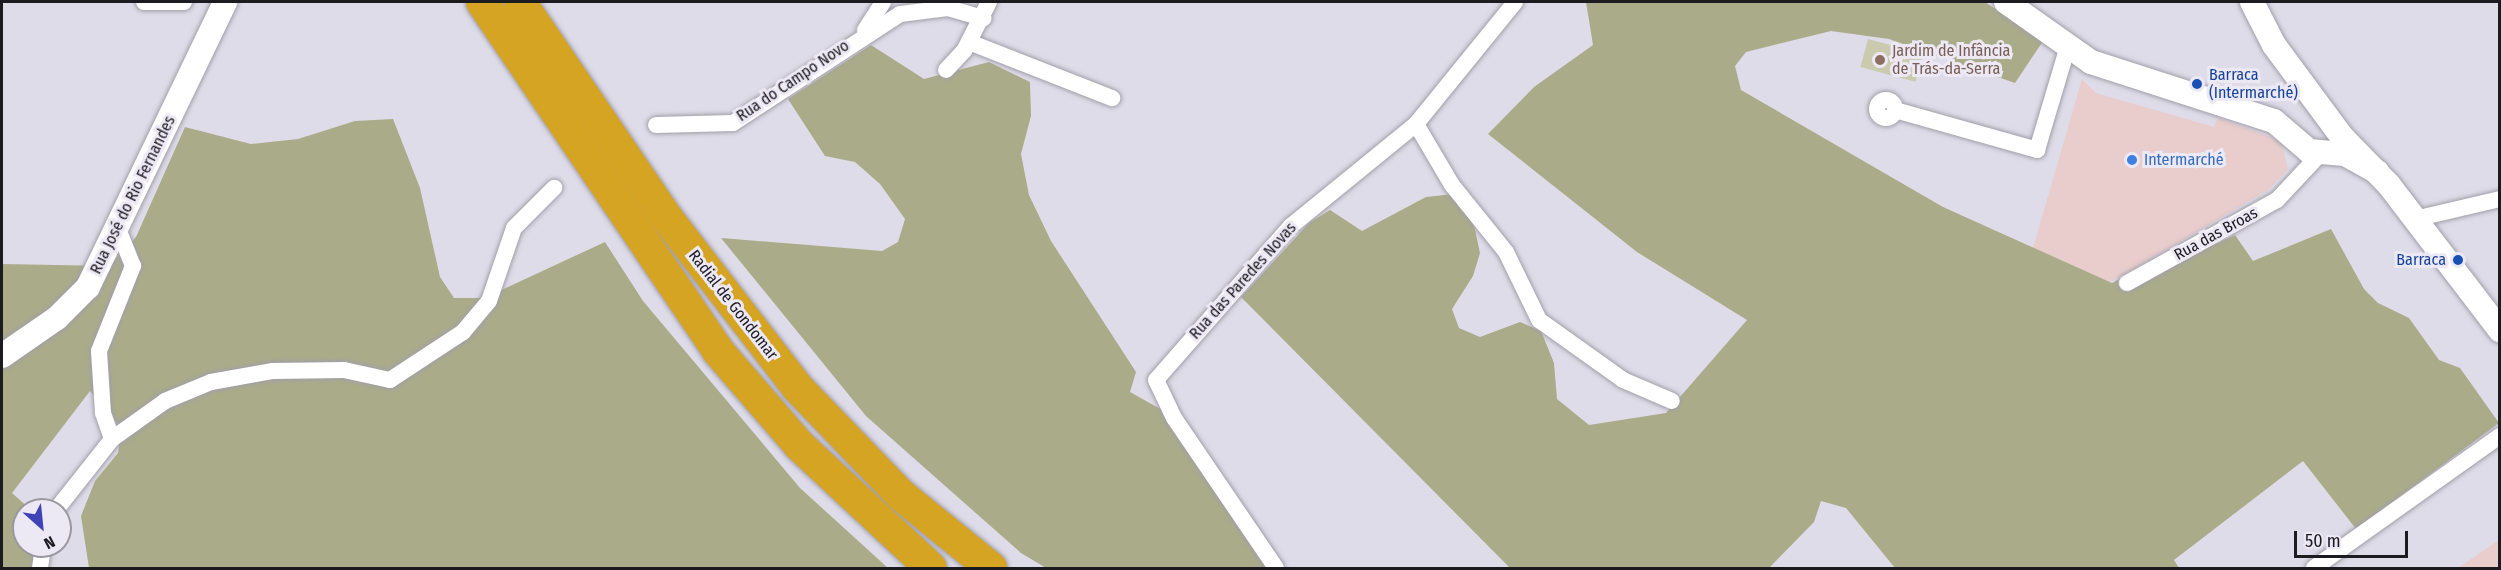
<!DOCTYPE html>
<meta charset="utf-8">
<style>
body{margin:0}
#map{position:relative;width:2501px;height:570px;overflow:hidden;background:#dedce8;font-family:"Fira Sans Condensed",sans-serif}
div>[style]{position:absolute}
.commercial>*{inset:0;background:#e8cdcc}
.green>*{inset:0;background:#cacbae;transform-origin:0 0}
.forest>*{inset:0;background:#aaac89}
.roads{filter:drop-shadow(0 0 2px #a19faa) drop-shadow(0 0 2px #a19faa)}
.minor>*{height:16px;margin:-8px;padding:0 8px;transform-origin:8px;border-radius:8px;background:#fff}
.minor>.ring{margin:-8px;padding:0;box-sizing:content-box;background:none;border:16px solid #fff;border-radius:50%}
.secondary>*{height:24px;margin:-12px;padding:0 12px;transform-origin:12px;border-radius:12px;background:#fff}
.motorway>*{height:32px;margin:-16px;padding:0 16px;transform-origin:16px;border-radius:16px;background:#d6a423}
.dots>*{width:16px;height:16px;translate:-50% -50%;box-sizing:border-box;border:3px solid #ece9f5;border-radius:50%}
span{translate:-50% -50%;white-space:nowrap;text-align:center;line-height:1.15;-webkit-text-stroke:6px #ece9f5;paint-order:stroke}
.education-label{font-size:16px;color:#785e54}
.left{translate:0 -50%;text-align:left}
.transit-label{font-size:16px;color:#164399}
.right{translate:-100% -50%;text-align:right}
.street-label{font-size:16px;color:#1c1b1f}
.shop-label{font-size:16px;color:#366cbe}
.frame{position:absolute;inset:0;border:3px solid #1c1b1f;pointer-events:none}
.north{position:absolute;left:12px;top:498px;width:60px;height:60px;box-sizing:border-box;background:#ece9f5;border:2px solid #99979f;border-radius:50%;rotate:153deg;font-size:16px;font-weight:700;line-height:24px;text-align:center;color:#1c1b1f}
.north::after{content:'';display:block;margin:auto;width:21px;height:27px;background:#3f43b7;clip-path:polygon(50% 0,100% 100%,50% 72%,0 100%)}
.scale{position:absolute;left:2294px;top:531px;width:114px;height:27px;box-sizing:border-box;border:3px solid #1c1b1f;border-top:0;padding-left:8px;font-size:18px;line-height:21px;white-space:nowrap;color:#1c1b1f;-webkit-text-stroke:4px #ece9f5;paint-order:stroke}
</style>
<div id="map">
<div class="commercial">
<div style="clip-path:polygon(2082px 79px,2096px 93px,2214px 127px,2218px 118px,2281px 141px,2288px 169px,2268px 190px,2111px 282px,2031px 255px)"></div>
<div style="clip-path:polygon(2499px 540px,2499px 568px,2458px 568px)"></div>
</div>
<div class="green">
<div style="left:1868px;top:39px;width:57px;height:29px;rotate:15deg"></div>
</div>
<div class="forest">
<div style="clip-path:polygon(1586px 2px,1985px 2px,2043px 41px,2015px 83px,1889px 39px,1831px 31px,1746px 52px,1735px 66px,1741px 90px,1943px 207px,2112px 283px,2164px 254px,2185px 258px,2235px 235px,2253px 261px,2331px 229px,2364px 289px,2378px 303px,2409px 318px,2439px 360px,2460px 368px,2499px 423px,2356px 529px,2303px 461px,2174px 560px,2179px 568px,1895px 568px,1846px 508px,1821px 501px,1814px 522px,1769px 568px,1510px 568px,1241px 297px,1309px 223px,1330px 210px,1362px 231px,1426px 197px,1454px 194px,1474px 225px,1480px 253px,1473px 276px,1452px 309px,1459px 328px,1480px 337px,1520px 322px,1541px 331px,1554px 363px,1557px 399px,1589px 425px,1666px 413px,1747px 320px,1637px 252px,1488px 134px,1534px 87px,1593px 45px)"></div>
<div style="clip-path:polygon(871px 45px,924px 79px,989px 62px,1030px 82px,1031px 116px,1021px 154px,1029px 195px,1051px 241px,1136px 372px,1130px 392px,1164px 411px,1274px 568px,1046px 568px,1021px 553px,866px 416px,721px 238px,882px 251px,898px 242px,905px 219px,880px 184px,855px 162px,825px 156px,788px 99px)"></div>
<div style="clip-path:polygon(393px 119px,420px 188px,440px 277px,454px 298px,484px 298px,605px 242px,643px 301px,800px 488px,888px 568px,89px 568px,81px 516px,95px 481px,118px 453px,121px 428px,90px 391px,12px 493px,31px 510px,24px 510px,24px 546px,36px 546px,32px 568px,2px 568px,2px 264px,109px 266px,136px 237px,185px 127px,251px 144px,298px 139px,355px 121px)"></div>
</div>
<div class="roads">
<div class="minor">
<div style="left:144px;top:2px;width:40px"></div>
<div style="left:865px;top:30px;width:33px;rotate:-57deg"></div>
<div style="left:969px;top:42px;width:154px;rotate:21.4deg"></div>
<div style="left:946px;top:70px;width:26px;rotate:-47deg"></div>
<div style="left:964px;top:51px;width:55px;rotate:-63deg"></div>
<div class="ring" style="left:1877px;top:100px;width:2px;height:2px"></div>
<div style="left:1895px;top:110px;width:148px;rotate:15.7deg"></div>
<div style="left:2037px;top:150px;width:109px;rotate:-73.4deg"></div>
<div style="left:1416px;top:124px;width:71px;rotate:59.5deg"></div>
<div style="left:1452px;top:185px;width:86px;rotate:51.1deg"></div>
<div style="left:1506px;top:252px;width:76px;rotate:64.1deg"></div>
<div style="left:1539px;top:320px;width:103px;rotate:35.5deg"></div>
<div style="left:1623px;top:380px;width:53px;rotate:23.2deg"></div>
<div style="left:656px;top:125px;width:77px;rotate:-1.5deg"></div>
<div style="left:733px;top:123px;width:199px;rotate:-33.1deg"></div>
<div style="left:900px;top:14px;width:48px;rotate:-7.1deg"></div>
<div style="left:948px;top:8px;width:37px;rotate:16deg"></div>
<div style="left:2415px;top:219px;width:87px;rotate:-13.2deg"></div>
<div style="left:2127px;top:283px;width:171px;rotate:-29deg"></div>
<div style="left:2277px;top:200px;width:64px;rotate:-46.9deg"></div>
<div style="left:112px;top:439px;width:65px;rotate:-35.6deg"></div>
<div style="left:165px;top:401px;width:50px;rotate:-22.4deg"></div>
<div style="left:211px;top:382px;width:63px;rotate:-10.1deg"></div>
<div style="left:273px;top:371px;width:71px;rotate:-0.8deg"></div>
<div style="left:344px;top:370px;width:47px;rotate:12.3deg"></div>
<div style="left:390px;top:380px;width:87px;rotate:-33.3deg"></div>
<div style="left:463px;top:332px;width:40px;rotate:-50deg"></div>
<div style="left:489px;top:301px;width:77px;rotate:-71.1deg"></div>
<div style="left:514px;top:228px;width:57px;rotate:-45deg"></div>
<div style="left:56px;top:510px;width:90px;rotate:-51.7deg"></div>
<div style="left:112px;top:439px;width:28px;rotate:-109deg"></div>
<div style="left:103px;top:413px;width:62px;rotate:-93.7deg"></div>
<div style="left:99px;top:351px;width:92px;rotate:-68.2deg"></div>
<div style="left:133px;top:266px;width:38px;rotate:-112deg"></div>
<div style="left:40px;top:568px;width:22px;rotate:-82deg"></div>
<div style="left:1276px;top:568px;width:181px;rotate:-124.2deg"></div>
<div style="left:1174px;top:418px;width:42px;rotate:-115.3deg"></div>
<div style="left:1156px;top:380px;width:205px;rotate:-48.8deg"></div>
<div style="left:1291px;top:226px;width:161px;rotate:-39.2deg"></div>
<div style="left:1416px;top:124px;width:157px;rotate:-50.9deg"></div>
<div style="left:2314px;top:568px;width:228px;rotate:-35.4deg"></div>
</div>
<div class="secondary">
<div style="left:2006px;top:2px;width:104px;rotate:35.2deg"></div>
<div style="left:2091px;top:62px;width:192px;rotate:17.9deg"></div>
<div style="left:2274px;top:121px;width:46px;rotate:40.6deg"></div>
<div style="left:2309px;top:151px;width:36px;rotate:5deg"></div>
<div style="left:2345px;top:154px;width:37px;rotate:29deg"></div>
<div style="left:2252px;top:2px;width:48px;rotate:62.9deg"></div>
<div style="left:2274px;top:45px;width:114px;rotate:53.5deg"></div>
<div style="left:2342px;top:137px;width:67px;rotate:45.6deg"></div>
<div style="left:2389px;top:185px;width:183px;rotate:52.6deg"></div>
<div style="left:2px;top:356px;width:67px;rotate:-34.6deg"></div>
<div style="left:57px;top:318px;width:44px;rotate:-45deg"></div>
<div style="left:88px;top:287px;width:316px;rotate:-64.3deg"></div>
</div>
<div class="motorway">
<div style="left:482px;top:2px;width:421px;rotate:55.9deg"></div>
<div style="left:718px;top:351px;width:124px;rotate:49.2deg"></div>
<div style="left:799px;top:445px;width:180px;rotate:43deg"></div>
<div style="left:520px;top:2px;width:261px;rotate:55.8deg"></div>
<div style="left:667px;top:218px;width:213px;rotate:52.4deg"></div>
<div style="left:797px;top:387px;width:150px;rotate:46.1deg"></div>
<div style="left:901px;top:495px;width:116px;rotate:39deg"></div>
</div>
</div>
<div class="dots">
<div style="left:1880px;top:60px;background:#8d6e63"></div>
<div style="left:2197px;top:84px;background:#1a4fb4"></div>
<div style="left:2132px;top:160px;background:#3f7fe0"></div>
<div style="left:2458px;top:260px;background:#1a4fb4"></div>
</div>
<div class="education-label">
<span class="left" style="left:1892px;top:60px">Jardim de Infância<br>de Trás-da-Serra</span>
</div>
<div class="transit-label">
<span class="left" style="left:2209px;top:84px">Barraca<br>(Intermarché)</span>
<span class="right" style="left:2446px;top:260px">Barraca</span>
</div>
<div class="street-label">
<span style="left:793px;top:81px;rotate:-34deg">Rua do Campo Novo</span>
<span style="left:133px;top:195px;rotate:-64deg">Rua José do Rio Fernandes</span>
<span style="left:2216px;top:234px;rotate:-29deg">Rua das Broas</span>
<span style="left:1243px;top:281px;rotate:-48deg">Rua das Paredes Novas</span>
<span style="left:733px;top:305px;rotate:52deg">Radial de Gondomar</span>
</div>
<div class="shop-label">
<span class="left" style="left:2144px;top:160px">Intermarché</span>
</div>
<div class="frame"></div>
<div class="north">N</div>
<div class="scale">50 m</div>
</div>
